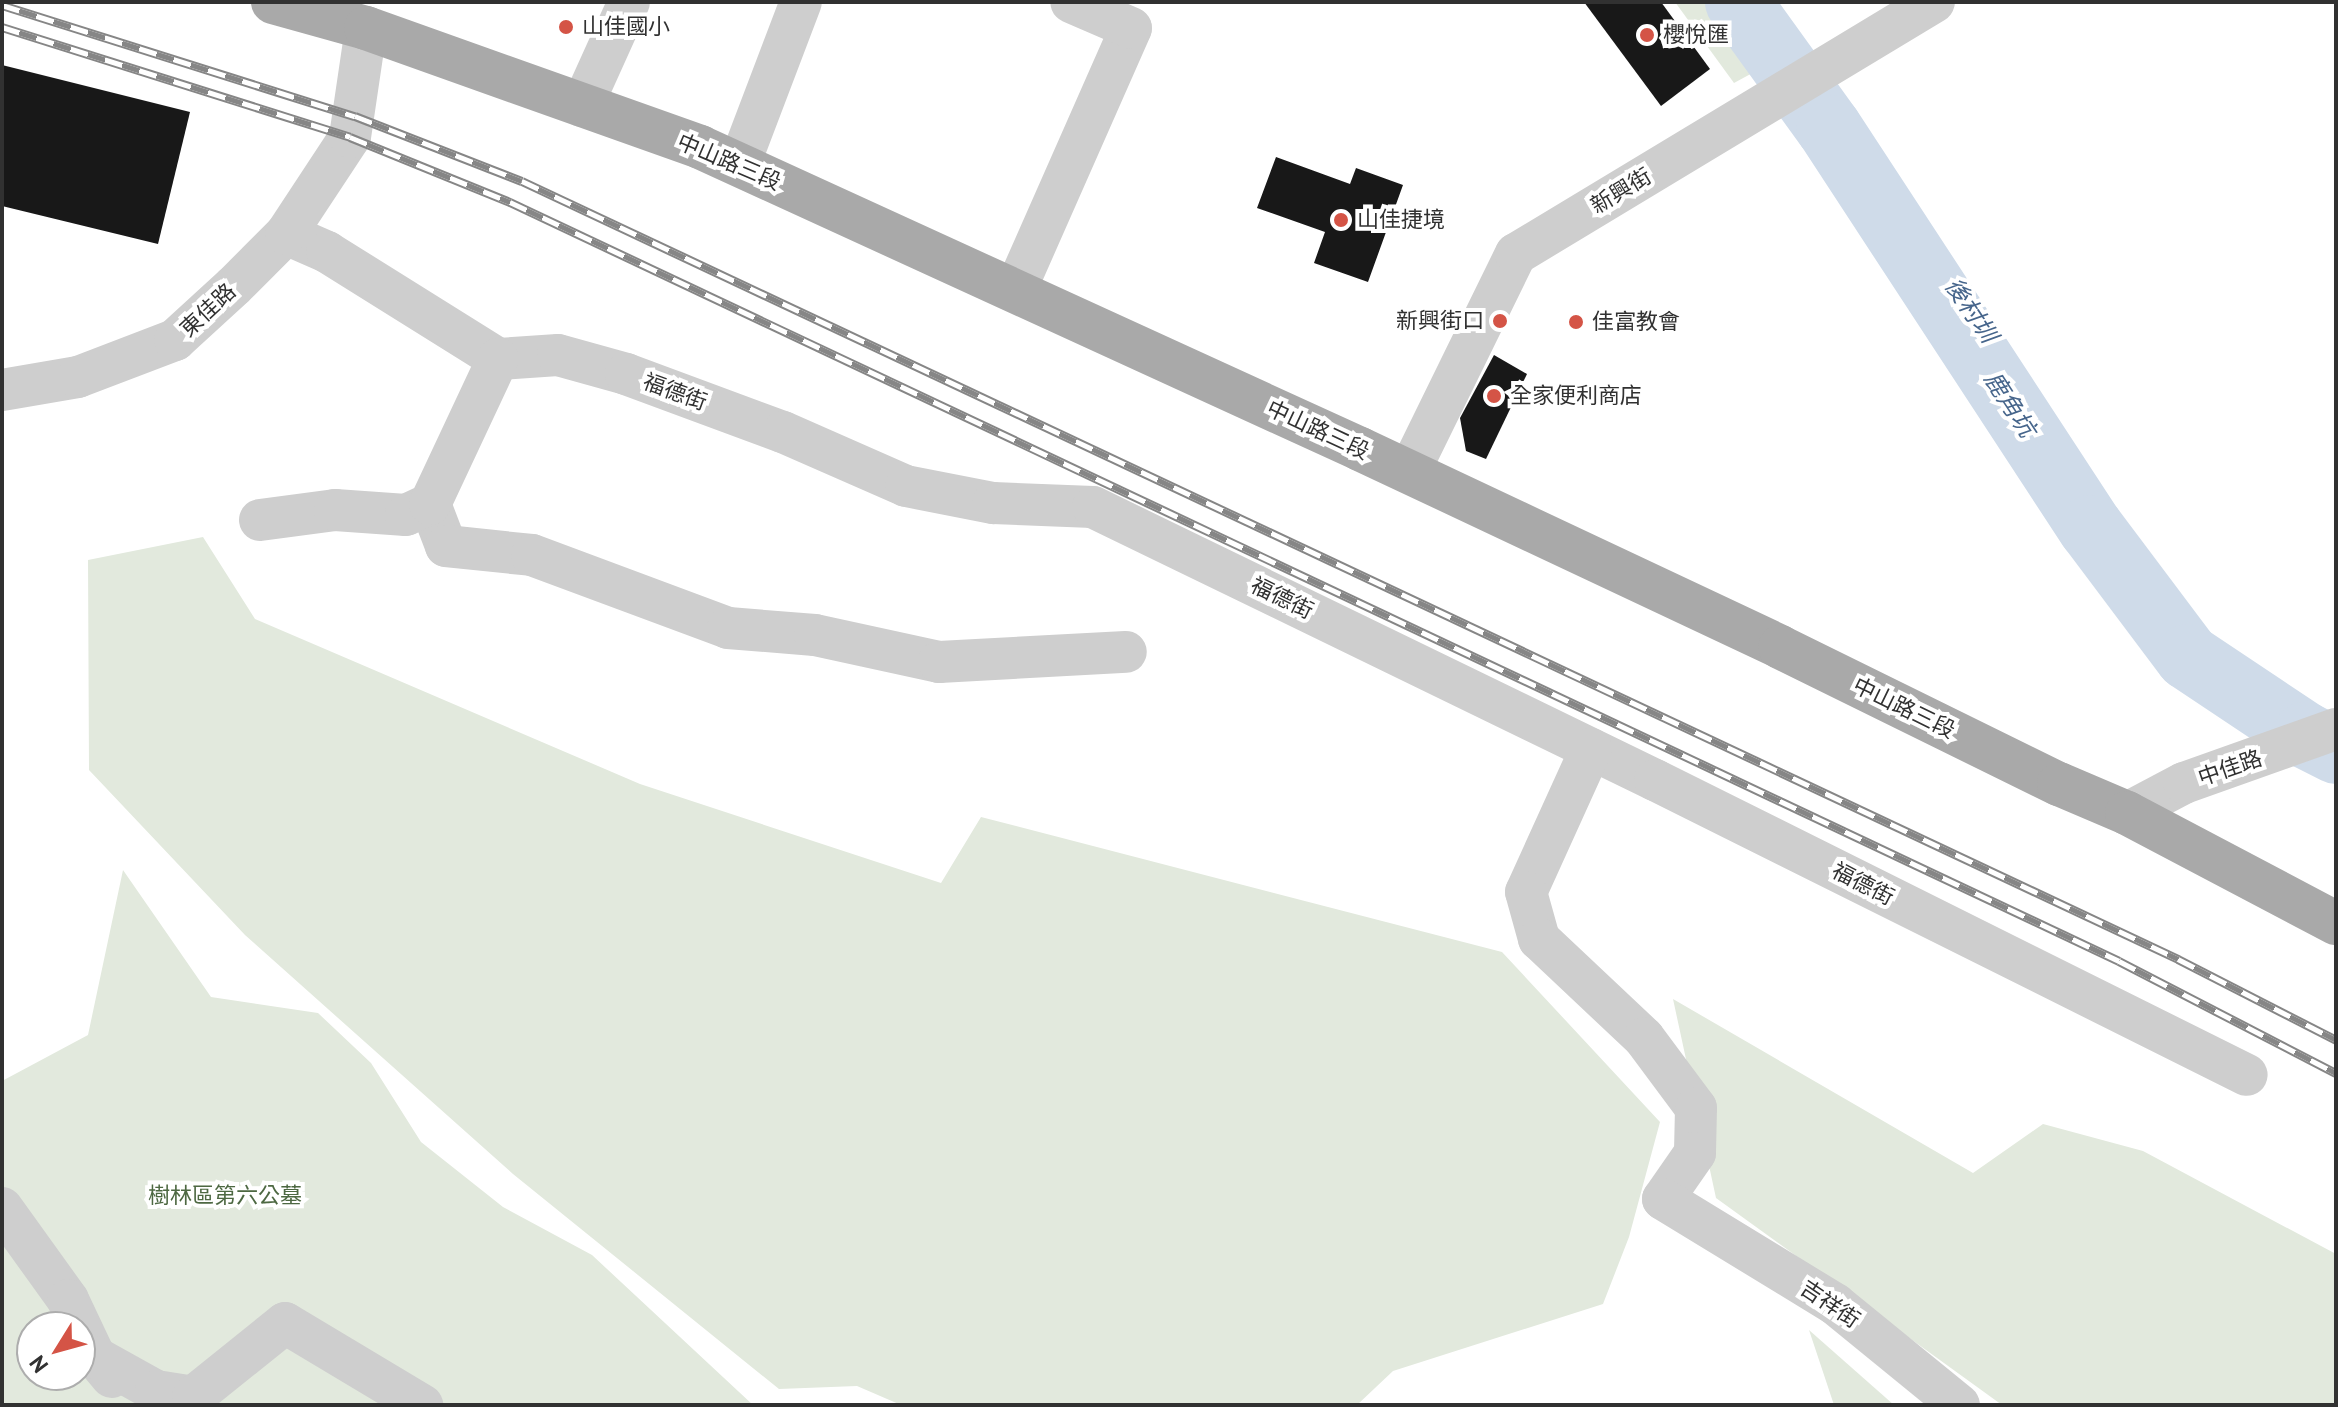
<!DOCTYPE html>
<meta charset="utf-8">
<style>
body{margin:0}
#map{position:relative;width:2338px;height:1407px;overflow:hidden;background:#fff;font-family:"PT Sans","Noto Sans TC",sans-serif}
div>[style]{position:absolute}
.green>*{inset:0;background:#e2e9dd}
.stream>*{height:11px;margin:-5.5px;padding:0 5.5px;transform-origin:5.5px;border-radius:5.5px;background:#cfdbe9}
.river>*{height:66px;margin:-33px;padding:0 33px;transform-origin:33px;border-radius:33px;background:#cfdbe9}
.building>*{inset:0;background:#181818}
.minor>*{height:42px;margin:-21px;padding:0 21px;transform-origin:21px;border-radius:21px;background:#cecece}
.major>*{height:44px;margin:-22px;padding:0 22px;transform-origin:22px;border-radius:22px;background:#a9a9a9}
.rail>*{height:9px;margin-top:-4.5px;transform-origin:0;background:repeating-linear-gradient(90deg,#fff 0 18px,#868686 0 36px);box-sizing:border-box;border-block:2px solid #868686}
.dots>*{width:22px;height:22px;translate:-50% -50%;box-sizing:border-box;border:4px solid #fff;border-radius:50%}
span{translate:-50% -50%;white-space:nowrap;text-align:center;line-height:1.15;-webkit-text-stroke:8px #fff;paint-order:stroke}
.poi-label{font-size:22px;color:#313131}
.left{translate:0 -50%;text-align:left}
.right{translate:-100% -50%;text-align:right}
.street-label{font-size:22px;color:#313131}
.park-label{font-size:22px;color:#4d6842}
.water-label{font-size:24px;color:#46658b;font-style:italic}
.frame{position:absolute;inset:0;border:4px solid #313131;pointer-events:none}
.north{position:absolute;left:16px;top:1311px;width:80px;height:80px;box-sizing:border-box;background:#fff;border:2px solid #adadad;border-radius:50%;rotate:233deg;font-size:22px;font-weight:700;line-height:32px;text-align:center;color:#313131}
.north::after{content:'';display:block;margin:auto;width:28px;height:36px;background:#d45446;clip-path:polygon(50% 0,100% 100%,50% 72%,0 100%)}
</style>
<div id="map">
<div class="green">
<div style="clip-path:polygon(1675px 2px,1773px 2px,1804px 45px,1734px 83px)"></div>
<div style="clip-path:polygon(203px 537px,255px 619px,640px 784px,941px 883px,981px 817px,1502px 952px,1660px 1122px,1629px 1237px,1603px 1304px,1393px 1371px,1357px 1405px,901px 1405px,857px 1386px,779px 1389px,513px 1174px,245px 935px,89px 770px,88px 560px)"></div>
<div style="clip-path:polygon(evenodd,123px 870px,211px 997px,318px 1013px,371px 1063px,421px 1142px,503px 1207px,592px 1255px,753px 1405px,2px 1405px,2px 1081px,88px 1035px,123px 870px,32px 1327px,80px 1327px,80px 1375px,32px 1375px,32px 1327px)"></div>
<div style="clip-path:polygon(1673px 999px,1973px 1173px,2043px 1124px,2143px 1151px,2336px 1254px,2336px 1405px,2002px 1405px,1716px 1198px)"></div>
<div style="clip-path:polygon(1809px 1330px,1894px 1405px,1834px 1405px)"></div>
</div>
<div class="stream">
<div style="left:1765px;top:2px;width:749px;rotate:56.27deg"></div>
<div style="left:2181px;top:625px;width:176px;rotate:32.7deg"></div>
</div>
<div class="river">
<div style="left:1738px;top:2px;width:155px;rotate:54.2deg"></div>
<div style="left:1829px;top:128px;width:478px;rotate:56.8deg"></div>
<div style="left:2091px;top:528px;width:161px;rotate:53.1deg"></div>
<div style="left:2188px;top:657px;width:141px;rotate:33.7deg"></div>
<div style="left:2305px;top:735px;width:35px;rotate:27deg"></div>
</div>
<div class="building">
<div style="clip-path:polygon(1584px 2px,1661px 2px,1710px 69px,1661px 106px)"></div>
<div style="clip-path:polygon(2px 65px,190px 112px,158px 244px,2px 206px)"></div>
<div style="clip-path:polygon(1276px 157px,1350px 184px,1356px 168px,1403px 185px,1368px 282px,1314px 263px,1325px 232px,1257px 208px)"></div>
<div style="clip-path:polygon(1494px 355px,1527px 374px,1486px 459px,1466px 451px,1460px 418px)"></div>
</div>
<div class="minor">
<div style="left:582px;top:106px;width:114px;rotate:-65.7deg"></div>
<div style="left:739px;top:165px;width:174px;rotate:-69.2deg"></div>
<div style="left:286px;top:234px;width:45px;rotate:23.7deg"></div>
<div style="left:327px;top:252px;width:202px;rotate:32deg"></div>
<div style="left:498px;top:359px;width:60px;rotate:-3.8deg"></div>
<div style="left:558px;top:355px;width:71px;rotate:15.6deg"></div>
<div style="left:626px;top:374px;width:167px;rotate:20.3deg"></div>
<div style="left:783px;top:432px;width:134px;rotate:23.7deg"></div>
<div style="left:906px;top:486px;width:89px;rotate:11.1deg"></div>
<div style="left:993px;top:503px;width:100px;rotate:2.3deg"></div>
<div style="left:1093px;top:507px;width:625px;rotate:25.91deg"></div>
<div style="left:1655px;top:780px;width:661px;rotate:26.49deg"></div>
<div style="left:1015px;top:291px;width:287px;rotate:-66.2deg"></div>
<div style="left:1131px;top:28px;width:65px;rotate:-156.6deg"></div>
<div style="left:2px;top:390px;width:77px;rotate:-9.7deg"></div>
<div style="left:78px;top:377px;width:104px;rotate:-20.9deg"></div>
<div style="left:175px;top:340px;width:80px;rotate:-42.5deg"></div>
<div style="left:234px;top:286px;width:74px;rotate:-45deg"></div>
<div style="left:286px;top:234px;width:116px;rotate:-56.6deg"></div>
<div style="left:350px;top:137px;width:110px;rotate:-81.6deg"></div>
<div style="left:1409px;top:472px;width:243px;rotate:-63.9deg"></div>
<div style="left:1516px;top:254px;width:488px;rotate:-31.1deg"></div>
<div style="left:430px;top:504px;width:45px;rotate:69.1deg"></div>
<div style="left:446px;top:546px;width:86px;rotate:6deg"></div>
<div style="left:532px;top:555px;width:209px;rotate:20.4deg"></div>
<div style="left:728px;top:628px;width:87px;rotate:4.6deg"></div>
<div style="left:815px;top:635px;width:127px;rotate:12.3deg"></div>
<div style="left:939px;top:662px;width:187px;rotate:-3.1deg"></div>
<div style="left:260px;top:520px;width:76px;rotate:-7.6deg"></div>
<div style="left:335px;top:510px;width:71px;rotate:4deg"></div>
<div style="left:406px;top:515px;width:26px;rotate:-25deg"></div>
<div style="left:430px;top:504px;width:160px;rotate:-64.9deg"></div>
<div style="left:1591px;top:749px;width:157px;rotate:114.4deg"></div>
<div style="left:1526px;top:892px;width:49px;rotate:74.5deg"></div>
<div style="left:1539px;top:939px;width:144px;rotate:43.3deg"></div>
<div style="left:1644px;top:1038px;width:87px;rotate:53.4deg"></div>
<div style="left:1696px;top:1108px;width:45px;rotate:91.3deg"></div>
<div style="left:1695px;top:1153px;width:56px;rotate:124.8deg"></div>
<div style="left:1663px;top:1199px;width:202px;rotate:31.4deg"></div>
<div style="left:1835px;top:1304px;width:160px;rotate:39.2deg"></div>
<div style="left:2127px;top:813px;width:64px;rotate:-27.8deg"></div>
<div style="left:2184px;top:783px;width:161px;rotate:-19.6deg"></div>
<div style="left:2px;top:1208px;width:113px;rotate:54.3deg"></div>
<div style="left:68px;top:1300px;width:63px;rotate:64.7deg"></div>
<div style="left:95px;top:1357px;width:26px;rotate:50deg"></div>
<div style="left:95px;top:1357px;width:70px;rotate:29.1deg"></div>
<div style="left:156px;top:1391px;width:37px;rotate:9deg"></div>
<div style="left:193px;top:1397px;width:118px;rotate:-38.8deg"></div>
<div style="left:285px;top:1323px;width:160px;rotate:30.9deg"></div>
</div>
<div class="major">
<div style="left:273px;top:2px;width:97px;rotate:15.6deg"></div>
<div style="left:366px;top:28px;width:355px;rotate:19.6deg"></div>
<div style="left:700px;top:147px;width:726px;rotate:24.59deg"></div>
<div style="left:1360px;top:449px;width:464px;rotate:25.2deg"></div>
<div style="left:1780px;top:647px;width:311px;rotate:26.2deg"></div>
<div style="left:2059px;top:784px;width:74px;rotate:23.1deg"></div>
<div style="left:2127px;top:813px;width:236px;rotate:27.8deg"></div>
</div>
<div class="rail">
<div style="left:2px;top:5px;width:370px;rotate:17.5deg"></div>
<div style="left:355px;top:116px;width:179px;rotate:21.3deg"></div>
<div style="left:522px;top:181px;width:1830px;rotate:25.16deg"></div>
<div style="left:2178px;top:959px;width:178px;rotate:27.1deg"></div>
<div style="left:2px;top:27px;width:365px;rotate:17.5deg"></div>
<div style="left:350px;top:137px;width:173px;rotate:22.1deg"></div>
<div style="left:510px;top:202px;width:1779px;rotate:25.25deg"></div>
<div style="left:2119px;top:961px;width:244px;rotate:27.3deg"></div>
</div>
<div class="dots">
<div style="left:566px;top:27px;background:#d45446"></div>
<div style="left:1647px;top:35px;background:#d45446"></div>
<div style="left:1341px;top:220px;background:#d45446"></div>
<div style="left:1500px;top:321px;background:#d45446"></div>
<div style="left:1576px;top:322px;background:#d45446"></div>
<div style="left:1494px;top:396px;background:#d45446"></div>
</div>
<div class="poi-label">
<span class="left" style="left:582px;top:27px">山佳國小</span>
<span class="left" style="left:1663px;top:35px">櫻悅匯</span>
<span class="left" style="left:1357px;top:220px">山佳捷境</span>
<span class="right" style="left:1484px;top:321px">新興街口</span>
<span class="left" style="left:1592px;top:322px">佳富教會</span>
<span class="left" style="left:1510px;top:396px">全家便利商店</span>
</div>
<div class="street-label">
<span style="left:729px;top:162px;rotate:23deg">中山路三段</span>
<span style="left:1621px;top:191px;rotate:-31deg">新興街</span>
<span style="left:208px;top:310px;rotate:-43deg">東佳路</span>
<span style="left:675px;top:392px;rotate:20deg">福德街</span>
<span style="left:1318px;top:430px;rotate:25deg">中山路三段</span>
<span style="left:1282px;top:598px;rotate:26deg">福德街</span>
<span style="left:1904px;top:708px;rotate:26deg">中山路三段</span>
<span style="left:2230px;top:768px;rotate:-19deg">中佳路</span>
<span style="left:1863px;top:884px;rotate:27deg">福德街</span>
<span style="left:1830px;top:1304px;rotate:34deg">吉祥街</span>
</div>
<div class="park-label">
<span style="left:225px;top:1196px">樹林區第六公墓</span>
</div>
<div class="water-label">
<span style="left:1971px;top:310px;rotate:56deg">後村圳</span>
<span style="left:2010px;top:404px;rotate:57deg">鹿角坑</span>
</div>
<div class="frame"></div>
<div class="north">N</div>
</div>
